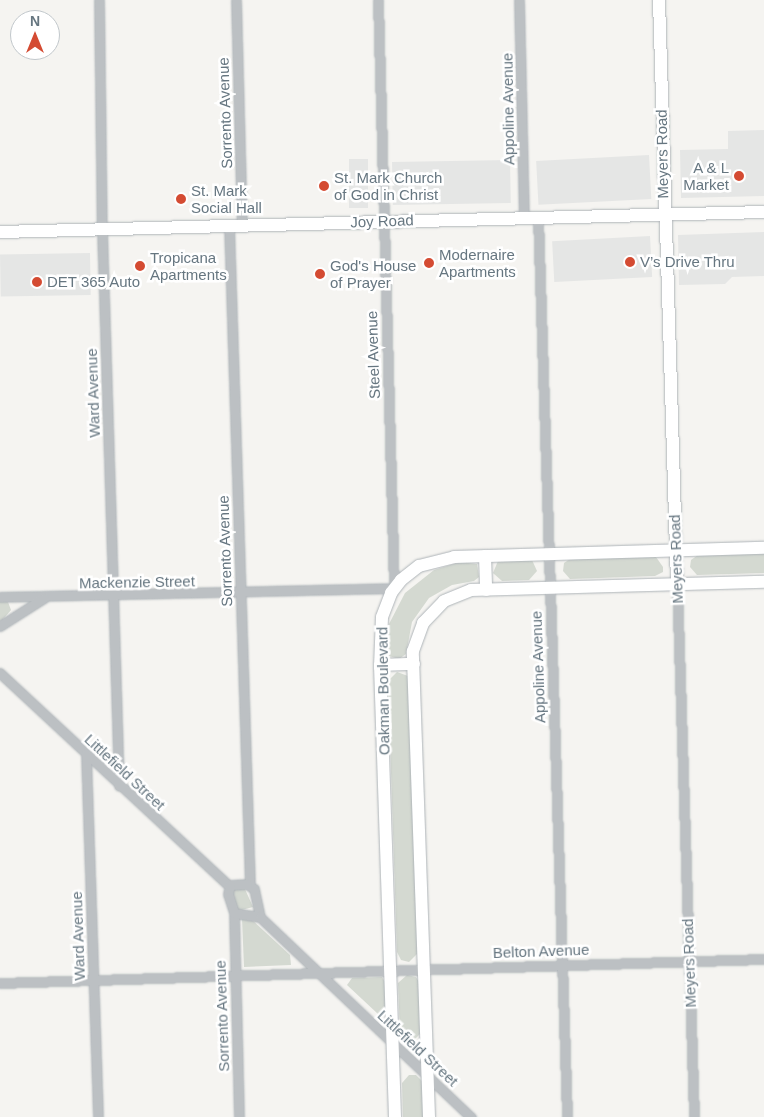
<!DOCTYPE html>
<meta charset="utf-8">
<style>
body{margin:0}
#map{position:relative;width:764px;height:1117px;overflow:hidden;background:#f5f4f1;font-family:Arial,sans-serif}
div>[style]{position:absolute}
.built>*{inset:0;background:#e5e6e5;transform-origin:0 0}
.green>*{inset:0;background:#d4d9d1}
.roads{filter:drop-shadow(0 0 1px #aeb4b8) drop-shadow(0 0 1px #aeb4b8)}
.street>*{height:9px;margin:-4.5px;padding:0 4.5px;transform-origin:4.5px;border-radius:4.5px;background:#bcc0c3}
.secondary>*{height:12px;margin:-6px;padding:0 6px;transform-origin:6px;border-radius:6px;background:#fff}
.dots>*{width:14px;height:14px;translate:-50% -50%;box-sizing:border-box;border:2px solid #fff;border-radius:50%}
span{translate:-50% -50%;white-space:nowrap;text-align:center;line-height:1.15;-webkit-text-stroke:5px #fff;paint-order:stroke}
.street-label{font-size:15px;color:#667680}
.poi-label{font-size:15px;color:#667680}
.right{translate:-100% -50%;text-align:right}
.left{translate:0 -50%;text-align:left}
.north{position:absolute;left:10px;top:10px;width:50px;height:50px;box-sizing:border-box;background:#fff;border:1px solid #c2c8cc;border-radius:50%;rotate:0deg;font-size:14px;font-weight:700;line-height:20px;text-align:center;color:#667680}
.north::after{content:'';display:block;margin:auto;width:18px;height:22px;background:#d44b32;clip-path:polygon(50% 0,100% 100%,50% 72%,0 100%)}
</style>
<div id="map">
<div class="built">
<div style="clip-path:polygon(764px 130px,764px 196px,681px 198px,680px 150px,728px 149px,728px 131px)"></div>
<div style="left:649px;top:155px;width:44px;height:113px;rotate:87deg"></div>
<div style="left:349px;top:159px;width:19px;height:49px"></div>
<div style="left:510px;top:160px;width:43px;height:118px;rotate:89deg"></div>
<div style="clip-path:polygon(764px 232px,764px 276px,732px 277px,725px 284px,679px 285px,678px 235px)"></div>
<div style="left:650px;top:236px;width:41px;height:98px;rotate:87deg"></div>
<div style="left:90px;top:253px;width:42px;height:90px;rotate:89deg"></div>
</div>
<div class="green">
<div style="clip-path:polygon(764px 553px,764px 573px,697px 575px,690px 567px,691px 560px,698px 555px)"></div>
<div style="clip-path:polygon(656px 557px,663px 567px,663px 572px,655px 576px,570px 579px,563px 571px,564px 563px,570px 559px)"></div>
<div style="clip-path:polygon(532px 560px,537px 571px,529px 580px,502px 581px,493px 573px,498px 561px)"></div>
<div style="clip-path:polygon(460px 562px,477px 564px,479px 577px,474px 581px,452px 585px,429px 598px,412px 622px,406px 654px,399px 659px,389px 656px,386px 648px,389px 624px,405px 593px,434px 570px)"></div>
<div style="clip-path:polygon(0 599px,8px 602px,11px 610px,0 623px)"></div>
<div style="clip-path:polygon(397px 672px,408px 676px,418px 953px,409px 962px,401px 960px,397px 952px,388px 681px)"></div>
<div style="clip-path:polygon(244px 887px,253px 907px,238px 911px,231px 890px)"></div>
<div style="clip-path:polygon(242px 918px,250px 918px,290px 955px,291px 965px,244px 967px)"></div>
<div style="clip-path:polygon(407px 975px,416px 977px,419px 982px,420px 1034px,412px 1042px,402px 1038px,400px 1032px,398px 983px)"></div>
<div style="clip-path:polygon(382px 977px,385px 982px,385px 1011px,378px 1014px,347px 985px,352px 978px)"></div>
<div style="clip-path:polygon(409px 1075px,416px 1075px,422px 1081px,424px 1117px,403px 1117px,402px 1083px)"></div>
</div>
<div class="roads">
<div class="street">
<div style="left:99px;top:0;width:230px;rotate:89.3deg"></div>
<div style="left:102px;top:230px;width:556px;rotate:88.25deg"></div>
<div style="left:236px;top:0;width:225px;rotate:88.5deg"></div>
<div style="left:519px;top:0;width:217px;rotate:88.7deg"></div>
<div style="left:538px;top:217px;width:900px;rotate:88.15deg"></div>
<div style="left:229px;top:225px;width:661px;rotate:88.18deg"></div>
<div style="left:677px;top:584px;width:533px;rotate:88.17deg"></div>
<div style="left:0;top:597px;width:394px;rotate:-1.3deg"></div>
<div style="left:394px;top:588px;width:588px;rotate:-91.56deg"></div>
<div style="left:0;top:626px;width:52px;rotate:-32.5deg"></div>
<div style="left:0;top:673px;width:313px;rotate:42.9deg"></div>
<div style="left:86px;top:754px;width:363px;rotate:88.1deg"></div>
<div style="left:234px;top:913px;width:204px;rotate:88.6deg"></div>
<div style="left:260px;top:917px;width:29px;rotate:-102deg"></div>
<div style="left:254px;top:889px;width:9px;rotate:-144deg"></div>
<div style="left:247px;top:884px;width:17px;rotate:177deg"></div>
<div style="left:230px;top:885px;width:9px;rotate:103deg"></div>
<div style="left:228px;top:894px;width:20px;rotate:72deg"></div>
<div style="left:234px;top:913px;width:26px;rotate:9deg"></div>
<div style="left:260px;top:917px;width:291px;rotate:43.5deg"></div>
<div style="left:0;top:983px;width:764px;rotate:-1.8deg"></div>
</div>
<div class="secondary">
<div style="left:659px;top:0;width:584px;rotate:88.23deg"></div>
<div style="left:0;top:232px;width:764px;rotate:-1.5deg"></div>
<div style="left:485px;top:556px;width:34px;rotate:88deg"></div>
<div style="left:380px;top:665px;width:34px;rotate:-2deg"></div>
<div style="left:395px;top:1117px;width:450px;rotate:-91.9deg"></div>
<div style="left:380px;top:667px;width:50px;rotate:-87.7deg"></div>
<div style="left:382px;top:617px;width:26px;rotate:-69deg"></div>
<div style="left:391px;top:593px;width:16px;rotate:-52deg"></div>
<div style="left:401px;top:580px;width:23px;rotate:-38deg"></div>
<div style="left:419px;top:566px;width:36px;rotate:-14deg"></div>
<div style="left:454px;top:557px;width:310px;rotate:-1.7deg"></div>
<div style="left:429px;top:1117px;width:466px;rotate:-92deg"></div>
<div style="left:413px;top:651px;width:30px;rotate:-70deg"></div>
<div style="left:423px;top:623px;width:30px;rotate:-46deg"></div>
<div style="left:444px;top:601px;width:29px;rotate:-22deg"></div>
<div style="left:471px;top:590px;width:293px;rotate:-1.6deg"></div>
</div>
</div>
<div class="dots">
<div style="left:739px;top:176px;background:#d44b32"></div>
<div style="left:324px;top:186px;background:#d44b32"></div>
<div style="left:181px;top:199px;background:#d44b32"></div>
<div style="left:630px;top:262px;background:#d44b32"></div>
<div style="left:429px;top:263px;background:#d44b32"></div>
<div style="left:140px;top:266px;background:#d44b32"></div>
<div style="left:320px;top:274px;background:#d44b32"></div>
<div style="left:37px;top:282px;background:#d44b32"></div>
</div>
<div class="street-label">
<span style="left:508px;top:109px;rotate:-91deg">Appoline Avenue</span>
<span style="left:225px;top:113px;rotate:-92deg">Sorrento Avenue</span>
<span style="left:662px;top:154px;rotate:-91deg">Meyers Road</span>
<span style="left:382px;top:221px;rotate:-2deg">Joy Road</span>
<span style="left:373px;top:355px;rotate:-92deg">Steel Avenue</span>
<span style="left:93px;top:393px;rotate:-92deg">Ward Avenue</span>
<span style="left:225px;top:551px;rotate:-92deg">Sorrento Avenue</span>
<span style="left:676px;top:559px;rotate:-92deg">Meyers Road</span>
<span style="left:137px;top:582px;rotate:-1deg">Mackenzie Street</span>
<span style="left:538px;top:667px;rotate:-92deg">Appoline Avenue</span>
<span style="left:383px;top:691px;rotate:-91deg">Oakman Boulevard</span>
<span style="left:125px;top:772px;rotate:43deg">Littlefield Street</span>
<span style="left:78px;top:936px;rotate:-92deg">Ward Avenue</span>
<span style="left:541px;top:951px;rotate:-2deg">Belton Avenue</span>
<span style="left:689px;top:963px;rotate:-92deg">Meyers Road</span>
<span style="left:222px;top:1016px;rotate:-92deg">Sorrento Avenue</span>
<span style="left:418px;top:1048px;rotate:43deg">Littlefield Street</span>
</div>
<div class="poi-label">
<span class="right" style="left:729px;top:176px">A &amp; L<br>Market</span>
<span class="left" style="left:334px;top:186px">St. Mark Church<br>of God in Christ</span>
<span class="left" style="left:191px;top:199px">St. Mark<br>Social Hall</span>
<span class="left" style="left:439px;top:263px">Modernaire<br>Apartments</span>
<span class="left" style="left:150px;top:266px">Tropicana<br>Apartments</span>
<span class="left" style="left:640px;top:262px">V’s Drive Thru</span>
<span class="left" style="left:330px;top:274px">God's House<br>of Prayer</span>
<span class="left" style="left:47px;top:282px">DET 365 Auto</span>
</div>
<div class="north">N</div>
</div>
